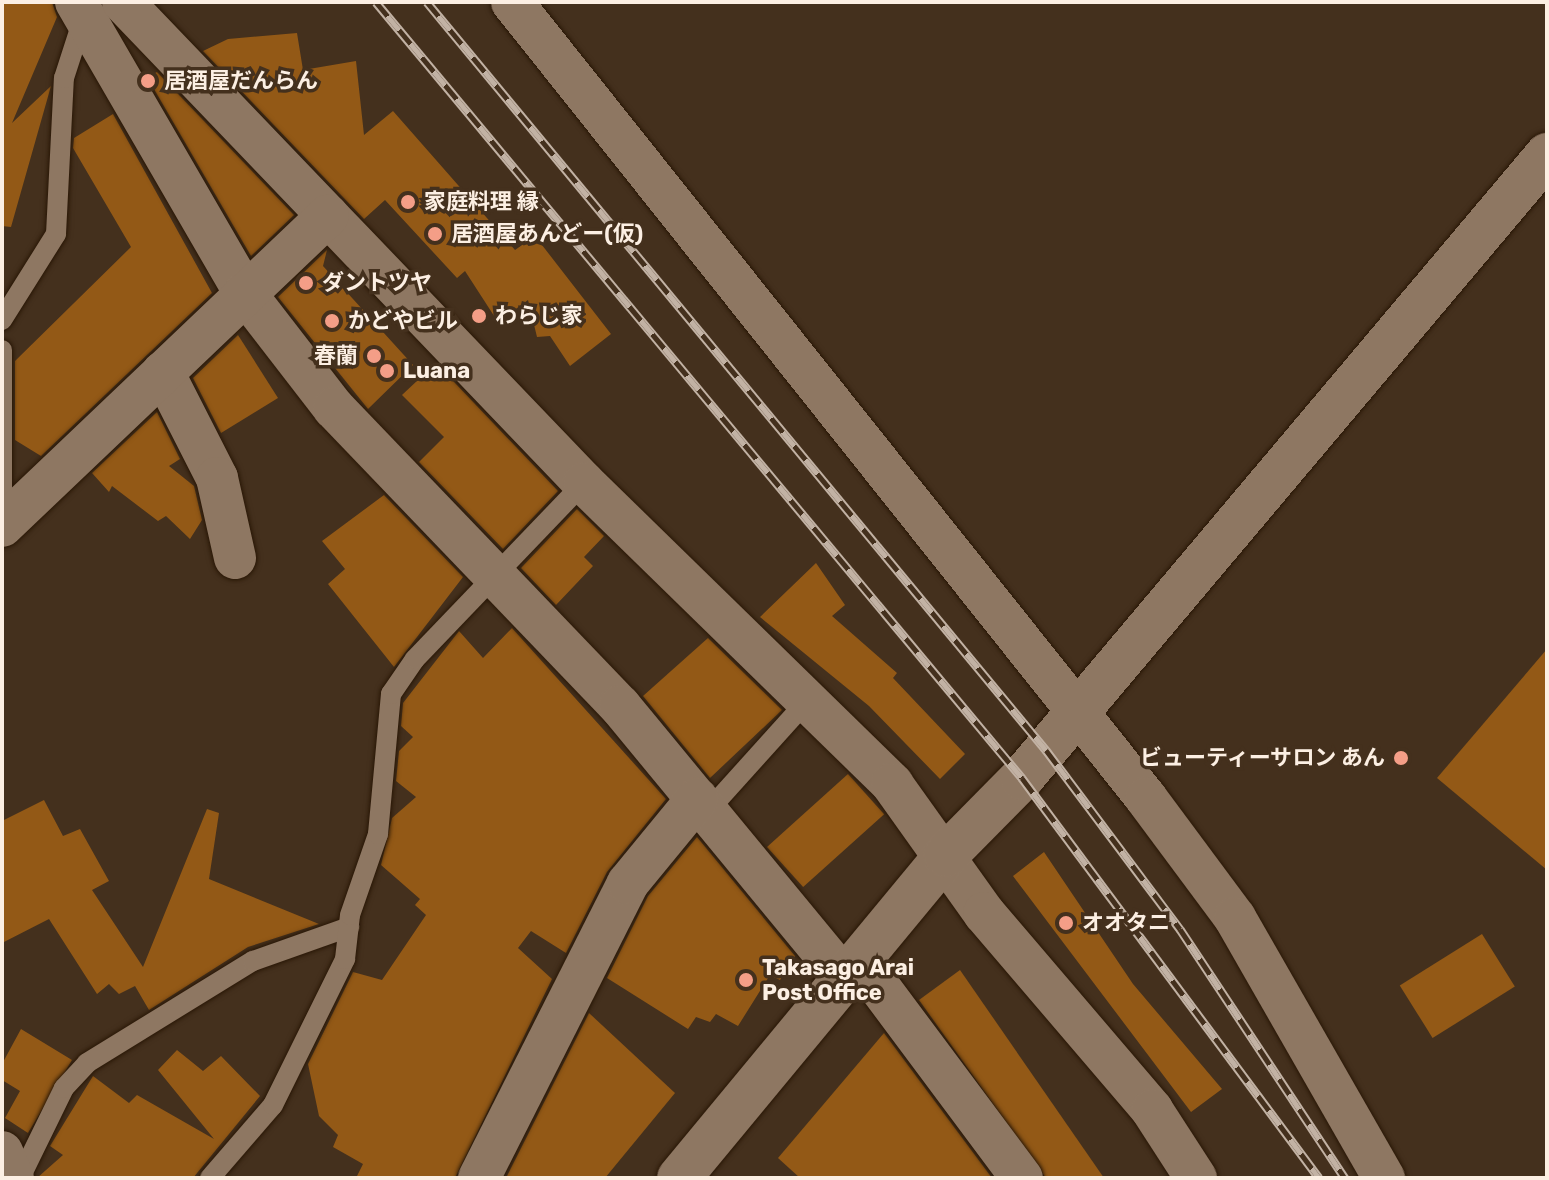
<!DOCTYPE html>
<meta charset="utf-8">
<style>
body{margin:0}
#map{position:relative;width:1549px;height:1180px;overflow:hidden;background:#44301d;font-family:Rubik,"Noto Sans JP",sans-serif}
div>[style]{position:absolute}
.building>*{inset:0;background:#935916;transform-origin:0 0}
.roads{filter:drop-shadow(0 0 2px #291706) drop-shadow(0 0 2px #291706)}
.lane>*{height:20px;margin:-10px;padding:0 10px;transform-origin:10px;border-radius:10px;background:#8e7762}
.street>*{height:42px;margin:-21px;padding:0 21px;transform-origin:21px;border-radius:21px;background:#8e7762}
.secondary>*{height:44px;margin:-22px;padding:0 22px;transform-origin:22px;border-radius:22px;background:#8e7762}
.rail>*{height:9px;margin-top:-4.5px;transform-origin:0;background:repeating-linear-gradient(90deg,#44301d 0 18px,#c2b2a4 0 36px);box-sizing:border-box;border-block:2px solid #c2b2a4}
.dots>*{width:22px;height:22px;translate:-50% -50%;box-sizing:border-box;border:4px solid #44301d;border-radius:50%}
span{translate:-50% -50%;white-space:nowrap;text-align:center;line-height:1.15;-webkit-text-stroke:7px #44301d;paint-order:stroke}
.poi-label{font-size:22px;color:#fcefe3;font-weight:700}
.left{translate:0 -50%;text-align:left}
.right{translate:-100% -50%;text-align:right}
.frame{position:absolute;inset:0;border:4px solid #fcefe3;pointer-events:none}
</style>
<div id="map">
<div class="building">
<div style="clip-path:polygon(2px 2px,52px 2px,57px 17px,12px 123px,51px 86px,11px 227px,2px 226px)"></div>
<div style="clip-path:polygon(297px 33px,303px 70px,356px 61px,364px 135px,393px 111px,515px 250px,535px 236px,611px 334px,570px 366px,550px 336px,537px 337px,528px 300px,498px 322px,465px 271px,457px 278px,385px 200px,364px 219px,203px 51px,228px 39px)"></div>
<div style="clip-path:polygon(157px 72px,294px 215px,251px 256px,147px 77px)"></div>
<div style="clip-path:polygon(113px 114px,212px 293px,41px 456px,15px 440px,15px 361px,131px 247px,73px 148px,74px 138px)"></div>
<div style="clip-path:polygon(327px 250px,323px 266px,413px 365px,368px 409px,278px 297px)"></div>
<div style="clip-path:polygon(238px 335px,278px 398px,221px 433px,193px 378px)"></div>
<div style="clip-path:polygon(436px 363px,558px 491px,503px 549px,419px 462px,444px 437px,402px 395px)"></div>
<div style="clip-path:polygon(157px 412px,180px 459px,169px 466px,194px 486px,202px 520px,190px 539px,166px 516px,158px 521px,112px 486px,109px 492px,92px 473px)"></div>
<div style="clip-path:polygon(384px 495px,463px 577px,394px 667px,328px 584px,345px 569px,322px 541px)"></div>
<div style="clip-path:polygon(577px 509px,604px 536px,584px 557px,593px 566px,556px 605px,521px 568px)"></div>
<div style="clip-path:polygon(816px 563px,845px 605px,832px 616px,897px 673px,893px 678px,965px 754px,940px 779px,869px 706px,760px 617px)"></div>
<div style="clip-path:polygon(512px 628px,666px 799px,607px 872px,566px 953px,531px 931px,518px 948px,552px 979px,455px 1178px,356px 1178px,363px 1164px,333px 1147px,338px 1135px,319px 1116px,308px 1064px,353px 972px,382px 980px,426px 915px,415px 905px,420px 899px,381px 865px,392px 818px,416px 797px,396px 781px,399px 751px,413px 737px,401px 726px,403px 703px,459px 631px,483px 658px)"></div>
<div style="clip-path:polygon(708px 638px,782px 710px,710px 778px,643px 696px)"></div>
<div style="clip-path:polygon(1547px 649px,1547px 870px,1437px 778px)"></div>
<div style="left:848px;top:774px;width:54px;height:109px;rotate:48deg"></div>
<div style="clip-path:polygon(44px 800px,63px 836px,80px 829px,109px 881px,92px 890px,143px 967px,207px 809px,219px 813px,209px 879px,319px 924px,248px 947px,149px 1010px,135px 986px,119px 994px,109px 984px,97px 994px,49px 919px,2px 943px,2px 821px)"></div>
<div style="clip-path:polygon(697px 837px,795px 956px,780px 980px,770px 975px,738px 1026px,716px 1014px,710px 1022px,696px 1017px,688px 1029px,607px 978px,648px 896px)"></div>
<div style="clip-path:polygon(1044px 852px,1133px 984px,1222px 1089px,1191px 1112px,1013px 876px)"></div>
<div style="left:1482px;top:934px;width:62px;height:97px;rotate:58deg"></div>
<div style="clip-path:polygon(960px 970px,1104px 1178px,1046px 1178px,919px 1000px)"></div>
<div style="clip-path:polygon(589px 1013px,675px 1093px,605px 1178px,506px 1178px)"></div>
<div style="clip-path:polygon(21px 1029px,72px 1060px,28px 1133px,5px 1118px,20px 1091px,2px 1080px,2px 1064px)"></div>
<div style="clip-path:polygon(884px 1033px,992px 1178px,800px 1178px,778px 1158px)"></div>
<div style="clip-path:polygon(177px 1050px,203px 1071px,221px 1056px,260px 1096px,193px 1178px,37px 1178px,63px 1155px,50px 1146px,93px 1076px,129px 1103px,137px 1095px,214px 1139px,158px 1070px)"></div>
</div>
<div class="roads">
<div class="lane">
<div style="left:2px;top:320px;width:102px;rotate:-57.9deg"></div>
<div style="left:56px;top:234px;width:156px;rotate:-87.1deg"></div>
<div style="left:64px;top:78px;width:65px;rotate:-72.1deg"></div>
<div style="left:2px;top:350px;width:150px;rotate:90deg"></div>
<div style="left:707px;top:812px;width:149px;rotate:-48deg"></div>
<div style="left:20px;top:1178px;width:100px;rotate:-63.9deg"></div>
<div style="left:64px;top:1088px;width:34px;rotate:-47deg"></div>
<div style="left:87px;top:1063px;width:195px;rotate:-31.6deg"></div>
<div style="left:253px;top:961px;width:102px;rotate:-19.5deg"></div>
<div style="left:210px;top:1178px;width:96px;rotate:-49.2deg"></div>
<div style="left:273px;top:1105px;width:163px;rotate:-63.7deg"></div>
<div style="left:345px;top:959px;width:44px;rotate:-83.5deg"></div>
<div style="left:350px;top:915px;width:86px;rotate:-70.9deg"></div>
<div style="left:378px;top:834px;width:141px;rotate:-84.7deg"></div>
<div style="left:391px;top:694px;width:42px;rotate:-55.6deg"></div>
<div style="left:415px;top:659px;width:244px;rotate:-46.2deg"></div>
</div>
<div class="street">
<div style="left:76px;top:2px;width:337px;rotate:59.9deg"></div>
<div style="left:245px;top:293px;width:145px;rotate:52.3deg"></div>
<div style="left:334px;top:408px;width:413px;rotate:46.2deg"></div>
<div style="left:620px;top:706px;width:354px;rotate:50.5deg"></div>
<div style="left:123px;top:2px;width:666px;rotate:46.22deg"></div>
<div style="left:584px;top:483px;width:431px;rotate:44.3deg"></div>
<div style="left:892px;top:784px;width:158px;rotate:54.5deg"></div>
<div style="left:984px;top:913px;width:259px;rotate:49.5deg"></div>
<div style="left:1152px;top:1110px;width:81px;rotate:57.1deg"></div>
<div style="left:512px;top:2px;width:1018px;rotate:51.46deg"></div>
<div style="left:1146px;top:798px;width:149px;rotate:53.4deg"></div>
<div style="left:1235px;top:918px;width:300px;rotate:60.2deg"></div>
<div style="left:163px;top:372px;width:119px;rotate:63deg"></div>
<div style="left:217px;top:478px;width:82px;rotate:77.3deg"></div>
<div style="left:2px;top:526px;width:450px;rotate:-43.6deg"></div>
<div style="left:860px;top:961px;width:271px;rotate:53.3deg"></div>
<div style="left:2px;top:1152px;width:28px;rotate:67deg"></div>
<div style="left:479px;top:1178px;width:330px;rotate:-63.2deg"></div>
<div style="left:628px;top:883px;width:109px;rotate:-50.6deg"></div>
</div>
<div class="secondary">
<div style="left:679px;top:1178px;width:419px;rotate:-50.4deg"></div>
<div style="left:946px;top:855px;width:108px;rotate:-45.4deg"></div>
<div style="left:1022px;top:778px;width:815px;rotate:-49.88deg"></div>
</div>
</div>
<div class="rail">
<div style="left:376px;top:2px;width:1010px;rotate:50.22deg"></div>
<div style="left:1022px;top:778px;width:498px;rotate:53.4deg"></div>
<div style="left:427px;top:2px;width:971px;rotate:50.39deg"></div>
<div style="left:1046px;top:750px;width:224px;rotate:53.2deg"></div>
<div style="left:1180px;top:929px;width:299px;rotate:56.5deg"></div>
</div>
<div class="dots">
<div style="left:148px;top:81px;background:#f49e87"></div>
<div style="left:408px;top:202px;background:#f49e87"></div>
<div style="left:435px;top:234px;background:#f49e87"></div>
<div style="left:306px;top:283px;background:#f49e87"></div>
<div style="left:479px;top:316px;background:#f49e87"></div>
<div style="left:332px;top:321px;background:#f49e87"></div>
<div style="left:374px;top:356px;background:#f49e87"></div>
<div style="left:387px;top:371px;background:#f49e87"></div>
<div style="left:1401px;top:758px;background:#f49e87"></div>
<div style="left:1066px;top:923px;background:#f49e87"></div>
<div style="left:746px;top:980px;background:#f49e87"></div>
</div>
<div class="poi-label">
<span class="left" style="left:164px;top:81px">居酒屋だんらん</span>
<span class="left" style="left:424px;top:202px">家庭料理 縁</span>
<span class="left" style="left:451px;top:234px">居酒屋あんどー(仮)</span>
<span class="left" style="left:322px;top:283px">ダントツヤ</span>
<span class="left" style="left:495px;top:316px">わらじ家</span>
<span class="left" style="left:348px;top:321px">かどやビル</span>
<span class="right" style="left:358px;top:356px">春蘭</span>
<span class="left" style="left:403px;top:371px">Luana</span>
<span class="right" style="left:1385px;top:758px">ビューティーサロン あん</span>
<span class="left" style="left:1082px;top:923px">オオタニ</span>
<span class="left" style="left:762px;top:980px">Takasago Arai<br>Post Office</span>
</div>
<div class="frame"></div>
</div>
